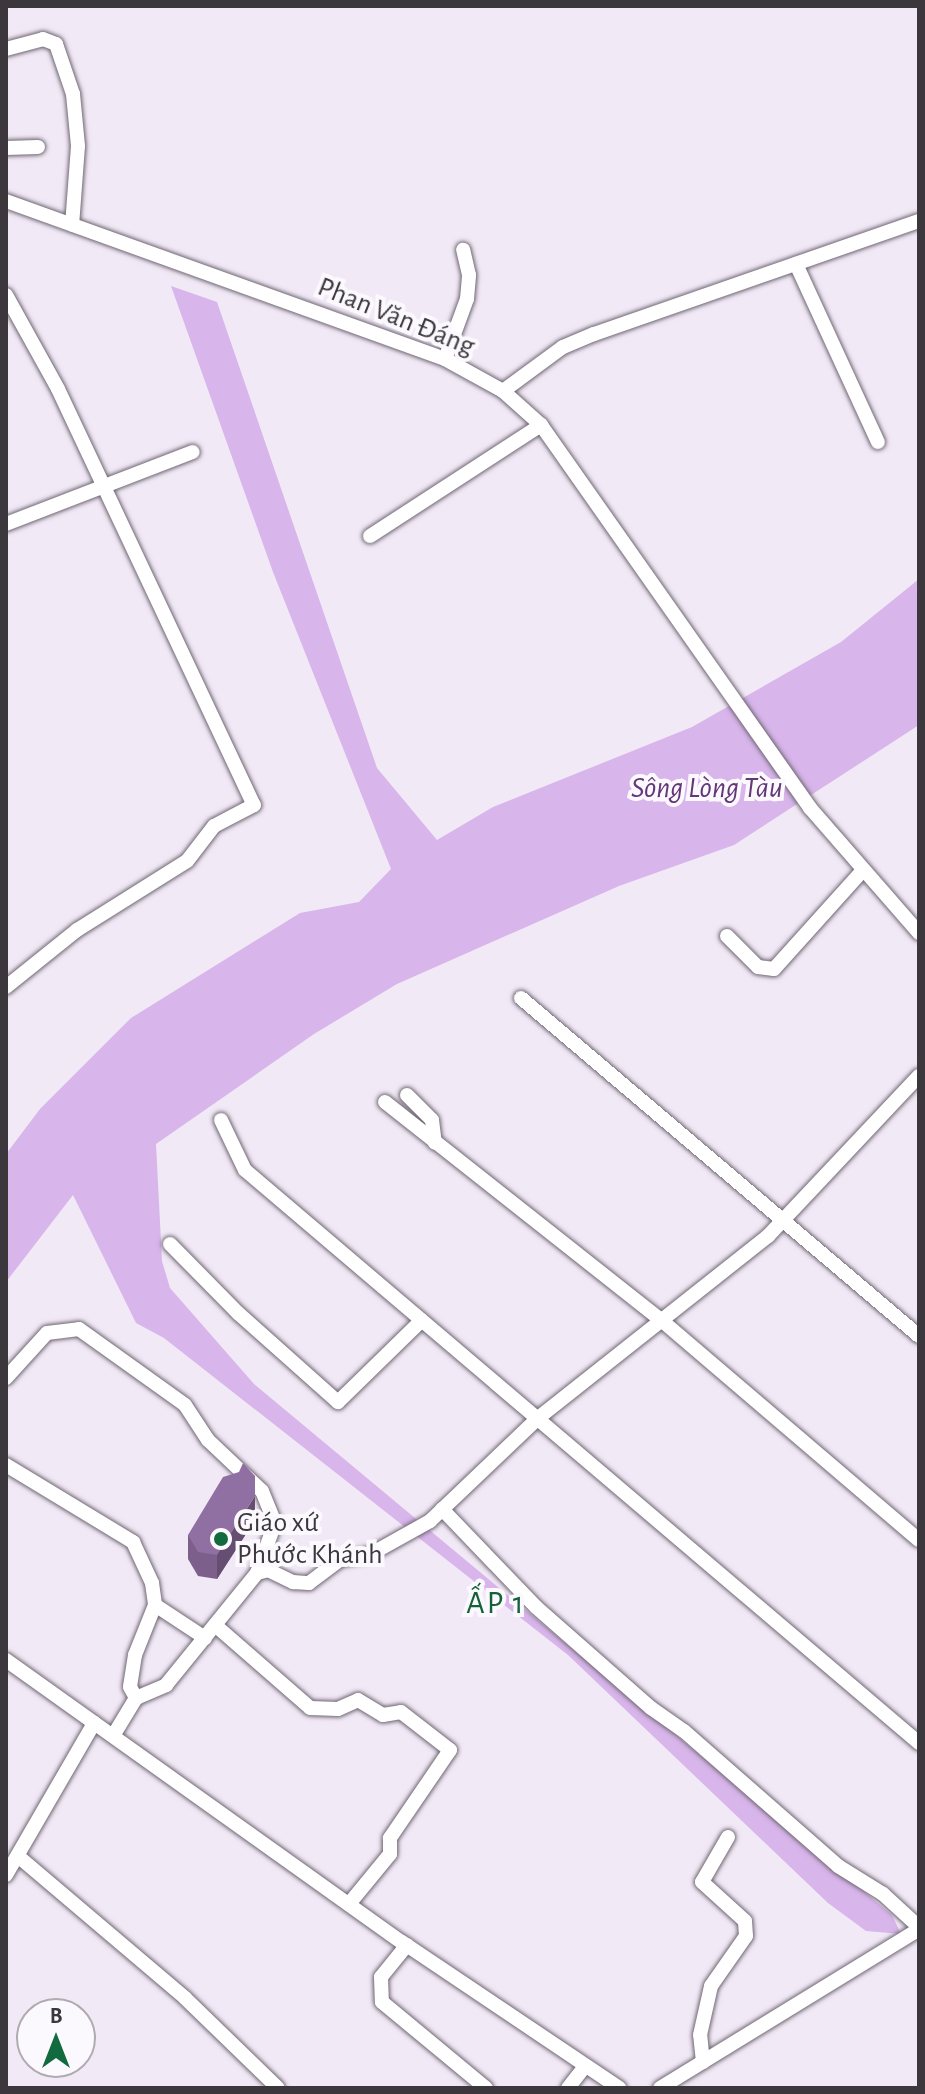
<!DOCTYPE html>
<meta charset="utf-8">
<style>
body{margin:0}
#map{position:relative;width:925px;height:2094px;overflow:hidden;background:#f2e9f6;font-family:"Alegreya Sans",sans-serif}
div>[style]{position:absolute}
.water>*{inset:0;background:#d8b5eb}
.roads{filter:drop-shadow(0 0 2px #6f6773) drop-shadow(0 0 2px #6f6773)}
.street>*{height:14px;margin:-7px;padding:0 7px;transform-origin:7px;border-radius:7px;background:#fff}
.wall>*{inset:0;background:#7c5f8b}
.shaded-wall>*{inset:0;background:#654e71}
.building>*{inset:0;background:#906fa2}
.dots>*{width:22px;height:22px;translate:-50% -50%;box-sizing:border-box;border:4px solid #fcf9fe;border-radius:50%}
span{translate:-50% -50%;white-space:nowrap;text-align:center;line-height:1.15;-webkit-text-stroke:8px #fcf9fe;paint-order:stroke}
.street-label{font-size:28px;color:#3b373c}
.poi-label{font-size:28px;color:#3b373c}
.left{translate:0 -50%;text-align:left}
.water-label{font-size:30px;color:#633778;font-style:italic}
.quarter-label{font-size:32px;color:#136239;letter-spacing:2px}
.frame{position:absolute;inset:0;border:8px solid #3b373c;pointer-events:none}
.north{position:absolute;left:16px;top:1998px;width:80px;height:80px;box-sizing:border-box;background:#fcf9fe;border:2px solid #afabb0;border-radius:50%;rotate:0deg;font-size:22px;font-weight:700;line-height:32px;text-align:center;color:#3b373c}
.north::after{content:'';display:block;margin:auto;width:28px;height:36px;background:#116b3e;clip-path:polygon(50% 0,100% 100%,50% 72%,0 100%)}
</style>
<div id="map">
<div class="water">
<div style="clip-path:polygon(171px 286px,217px 302px,377px 768px,437px 840px,493px 807px,692px 727px,841px 642px,919px 579px,919px 725px,734px 845px,619px 886px,397px 984px,314px 1034px,156px 1144px,162px 1261px,170px 1288px,254px 1384px,892px 1915px,901px 1934px,866px 1931px,828px 1903px,568px 1655px,164px 1338px,136px 1323px,73px 1195px,6px 1282px,6px 1154px,40px 1109px,131px 1018px,300px 913px,359px 902px,391px 869px,273px 572px)"></div>
</div>
<div class="roads">
<div class="street">
<div style="left:6px;top:49px;width:38px;rotate:-15deg"></div>
<div style="left:43px;top:39px;width:14px;rotate:21deg"></div>
<div style="left:56px;top:44px;width:53px;rotate:71.2deg"></div>
<div style="left:73px;top:94px;width:52px;rotate:84.5deg"></div>
<div style="left:78px;top:146px;width:79px;rotate:94.3deg"></div>
<div style="left:6px;top:148px;width:32px;rotate:-2deg"></div>
<div style="left:6px;top:201px;width:467px;rotate:19.8deg"></div>
<div style="left:445px;top:359px;width:66px;rotate:28.9deg"></div>
<div style="left:503px;top:391px;width:51px;rotate:41.8deg"></div>
<div style="left:541px;top:425px;width:468px;rotate:54.9deg"></div>
<div style="left:810px;top:808px;width:166px;rotate:48.9deg"></div>
<div style="left:796px;top:264px;width:196px;rotate:65.3deg"></div>
<div style="left:6px;top:295px;width:107px;rotate:61deg"></div>
<div style="left:58px;top:389px;width:460px;rotate:64.8deg"></div>
<div style="left:254px;top:805px;width:45px;rotate:152.3deg"></div>
<div style="left:214px;top:826px;width:44px;rotate:127.6deg"></div>
<div style="left:187px;top:861px;width:130px;rotate:147.9deg"></div>
<div style="left:77px;top:930px;width:91px;rotate:141.2deg"></div>
<div style="left:445px;top:359px;width:64px;rotate:-69.9deg"></div>
<div style="left:467px;top:299px;width:24px;rotate:-85deg"></div>
<div style="left:469px;top:275px;width:26px;rotate:-103deg"></div>
<div style="left:503px;top:391px;width:74px;rotate:-36.3deg"></div>
<div style="left:563px;top:347px;width:34px;rotate:-23deg"></div>
<div style="left:594px;top:334px;width:344px;rotate:-19.2deg"></div>
<div style="left:6px;top:524px;width:200px;rotate:-21.1deg"></div>
<div style="left:370px;top:536px;width:204px;rotate:-33deg"></div>
<div style="left:727px;top:936px;width:44px;rotate:45deg"></div>
<div style="left:758px;top:967px;width:16px;rotate:7deg"></div>
<div style="left:774px;top:969px;width:133px;rotate:-48deg"></div>
<div style="left:521px;top:998px;width:522px;rotate:40.34deg"></div>
<div style="left:407px;top:1095px;width:35px;rotate:45deg"></div>
<div style="left:432px;top:1120px;width:23px;rotate:83deg"></div>
<div style="left:385px;top:1102px;width:350px;rotate:38.3deg"></div>
<div style="left:660px;top:1319px;width:340px;rotate:40.5deg"></div>
<div style="left:221px;top:1120px;width:55px;rotate:64.4deg"></div>
<div style="left:245px;top:1170px;width:885px;rotate:40.37deg"></div>
<div style="left:170px;top:1244px;width:97px;rotate:45.4deg"></div>
<div style="left:238px;top:1313px;width:134px;rotate:41.7deg"></div>
<div style="left:338px;top:1402px;width:117px;rotate:-44.3deg"></div>
<div style="left:6px;top:1378px;width:61px;rotate:-47.7deg"></div>
<div style="left:47px;top:1333px;width:32px;rotate:-7deg"></div>
<div style="left:79px;top:1329px;width:130px;rotate:35.6deg"></div>
<div style="left:185px;top:1405px;width:42px;rotate:56.7deg"></div>
<div style="left:208px;top:1440px;width:74px;rotate:43.4deg"></div>
<div style="left:262px;top:1491px;width:35px;rotate:68deg"></div>
<div style="left:275px;top:1523px;width:53px;rotate:109.8deg"></div>
<div style="left:6px;top:1465px;width:149px;rotate:31.2deg"></div>
<div style="left:133px;top:1542px;width:45px;rotate:65.1deg"></div>
<div style="left:152px;top:1583px;width:22px;rotate:82deg"></div>
<div style="left:155px;top:1605px;width:54px;rotate:111.8deg"></div>
<div style="left:135px;top:1655px;width:32px;rotate:99deg"></div>
<div style="left:130px;top:1687px;width:13px;rotate:61deg"></div>
<div style="left:136px;top:1698px;width:44px;rotate:121.2deg"></div>
<div style="left:442px;top:1509px;width:136px;rotate:46.2deg"></div>
<div style="left:536px;top:1607px;width:153px;rotate:41.3deg"></div>
<div style="left:651px;top:1708px;width:40px;rotate:34.9deg"></div>
<div style="left:684px;top:1731px;width:205px;rotate:41.2deg"></div>
<div style="left:838px;top:1866px;width:53px;rotate:31.9deg"></div>
<div style="left:883px;top:1894px;width:49px;rotate:42.5deg"></div>
<div style="left:155px;top:1605px;width:60px;rotate:33.4deg"></div>
<div style="left:215px;top:1625px;width:126px;rotate:41.1deg"></div>
<div style="left:310px;top:1708px;width:28px;rotate:2deg"></div>
<div style="left:338px;top:1709px;width:22px;rotate:-24deg"></div>
<div style="left:358px;top:1700px;width:29px;rotate:31deg"></div>
<div style="left:383px;top:1715px;width:18px;rotate:-9deg"></div>
<div style="left:401px;top:1712px;width:62px;rotate:37.8deg"></div>
<div style="left:450px;top:1750px;width:107px;rotate:124.3deg"></div>
<div style="left:390px;top:1838px;width:16px;rotate:90deg"></div>
<div style="left:390px;top:1854px;width:65px;rotate:129.4deg"></div>
<div style="left:6px;top:1660px;width:486px;rotate:35.5deg"></div>
<div style="left:402px;top:1942px;width:262px;rotate:33.9deg"></div>
<div style="left:136px;top:1698px;width:33px;rotate:-23deg"></div>
<div style="left:166px;top:1685px;width:144px;rotate:-50.9deg"></div>
<div style="left:257px;top:1573px;width:11px;rotate:-15deg"></div>
<div style="left:268px;top:1570px;width:28px;rotate:26deg"></div>
<div style="left:293px;top:1582px;width:16px;rotate:4deg"></div>
<div style="left:309px;top:1583px;width:38px;rotate:-37deg"></div>
<div style="left:339px;top:1560px;width:33px;rotate:-11deg"></div>
<div style="left:371px;top:1554px;width:68px;rotate:-29.2deg"></div>
<div style="left:430px;top:1521px;width:148px;rotate:-43.6deg"></div>
<div style="left:537px;top:1419px;width:295px;rotate:-38.4deg"></div>
<div style="left:768px;top:1236px;width:220px;rotate:-46.7deg"></div>
<div style="left:19px;top:1857px;width:218px;rotate:40.3deg"></div>
<div style="left:185px;top:1998px;width:129px;rotate:44.1deg"></div>
<div style="left:6px;top:1875px;width:176px;rotate:-59.9deg"></div>
<div style="left:407px;top:1945px;width:41px;rotate:129.1deg"></div>
<div style="left:381px;top:1977px;width:25px;rotate:88deg"></div>
<div style="left:382px;top:2002px;width:135px;rotate:39.6deg"></div>
<div style="left:703px;top:2062px;width:27px;rotate:-96deg"></div>
<div style="left:700px;top:2035px;width:50px;rotate:-77.3deg"></div>
<div style="left:711px;top:1986px;width:61px;rotate:-55deg"></div>
<div style="left:746px;top:1936px;width:15px;rotate:-94deg"></div>
<div style="left:745px;top:1921px;width:58px;rotate:-137.8deg"></div>
<div style="left:702px;top:1882px;width:52px;rotate:-60deg"></div>
<div style="left:568px;top:2088px;width:28px;rotate:-52deg"></div>
<div style="left:660px;top:2088px;width:304px;rotate:-31.5deg"></div>
</div>
</div>
<div class="wall">
<div style="clip-path:polygon(255px 1520px,217px 1579px,198px 1576px,188px 1559px,188px 1535px)"></div>
</div>
<div class="shaded-wall">
<div style="clip-path:polygon(255px 1496px,255px 1520px,217px 1579px,217px 1555px)"></div>
</div>
<div class="building">
<div style="clip-path:polygon(243px 1463px,255px 1476px,255px 1496px,217px 1555px,198px 1552px,188px 1535px,223px 1477px,239px 1472px)"></div>
</div>
<div class="dots">
<div style="left:221px;top:1539px;background:#116b3e"></div>
</div>
<div class="street-label">
<span style="left:396px;top:317px;rotate:22deg">Phan Văn Đáng</span>
</div>
<div class="poi-label">
<span class="left" style="left:237px;top:1539px">Giáo xứ<br>Phước Khánh</span>
</div>
<div class="water-label">
<span style="left:707px;top:788px">Sông Lòng Tàu</span>
</div>
<div class="quarter-label">
<span style="left:496px;top:1603px">ẤP 1</span>
</div>
<div class="frame"></div>
<div class="north">B</div>
</div>
